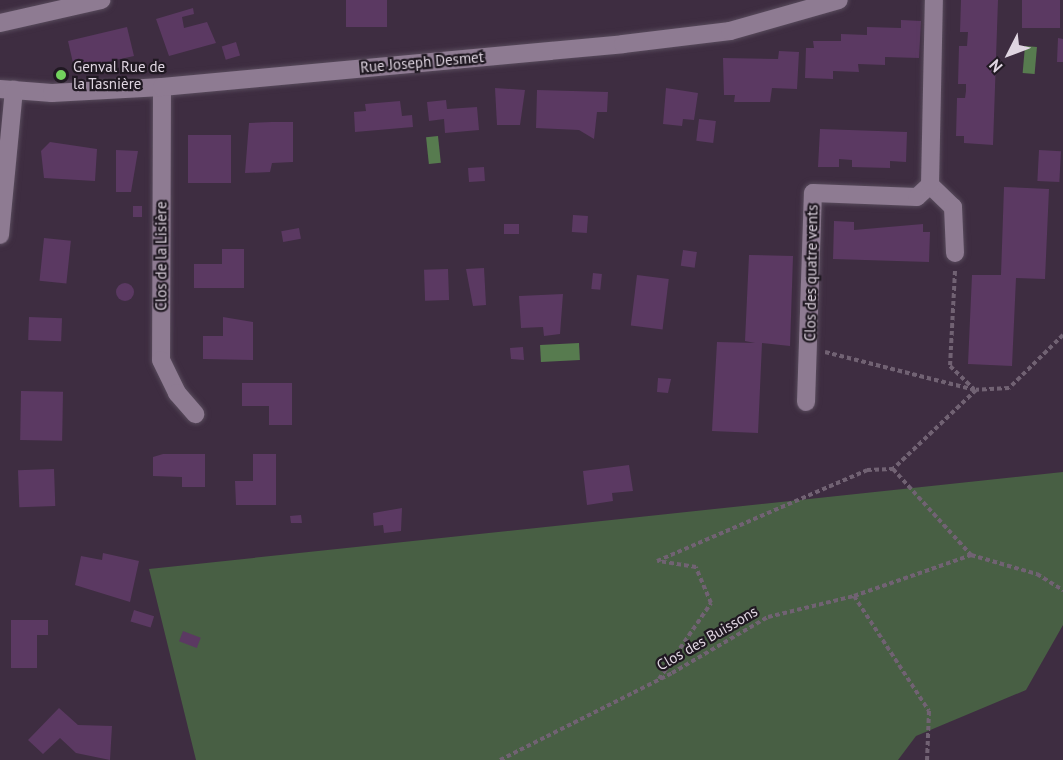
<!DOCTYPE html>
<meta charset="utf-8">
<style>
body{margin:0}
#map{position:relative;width:1063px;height:760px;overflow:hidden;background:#3e2d41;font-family:"PT Sans",sans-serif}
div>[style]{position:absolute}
.green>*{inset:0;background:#485f44}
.water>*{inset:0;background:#577b4f;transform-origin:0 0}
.building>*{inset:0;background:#5b3962;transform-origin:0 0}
.round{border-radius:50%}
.path>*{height:4px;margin-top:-2px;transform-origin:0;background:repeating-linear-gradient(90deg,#716273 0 4.5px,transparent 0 7.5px)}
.roads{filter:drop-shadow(0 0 2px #584b5c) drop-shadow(0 0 2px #584b5c)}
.minor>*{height:18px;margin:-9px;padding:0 9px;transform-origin:9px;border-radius:9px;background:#8e7b92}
.dots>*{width:16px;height:16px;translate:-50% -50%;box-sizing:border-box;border:3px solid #201922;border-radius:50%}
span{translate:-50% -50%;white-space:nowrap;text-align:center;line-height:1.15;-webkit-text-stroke:4.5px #201922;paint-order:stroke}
.street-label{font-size:15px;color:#dfd5e1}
.poi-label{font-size:15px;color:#dfd5e1}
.left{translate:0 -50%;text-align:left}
.north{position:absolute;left:979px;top:24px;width:60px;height:60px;-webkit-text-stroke:4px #201922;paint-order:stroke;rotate:228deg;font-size:16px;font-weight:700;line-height:24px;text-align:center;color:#dfd5e1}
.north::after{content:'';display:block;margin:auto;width:21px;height:27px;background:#dfd5e1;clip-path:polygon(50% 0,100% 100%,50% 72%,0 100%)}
</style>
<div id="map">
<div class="green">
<div style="clip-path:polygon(1063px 472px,1063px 625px,1026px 690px,916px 736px,898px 760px,196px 760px,149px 569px)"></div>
</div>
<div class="water">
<div style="left:1025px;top:46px;width:12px;height:27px;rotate:5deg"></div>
<div style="left:438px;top:136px;width:27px;height:12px;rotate:84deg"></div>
<div style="left:579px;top:343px;width:17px;height:39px;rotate:87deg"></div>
</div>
<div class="building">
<div style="left:346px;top:0;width:41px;height:27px"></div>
<div style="clip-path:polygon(961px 0,998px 0,993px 145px,964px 143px,964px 136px,956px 136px,957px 98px,965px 98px,966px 91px,966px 84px,958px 84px,959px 46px,967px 46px,968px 32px,960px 32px)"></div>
<div style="left:1022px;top:0;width:38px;height:28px"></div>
<div style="clip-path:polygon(193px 8px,194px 14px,182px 17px,184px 28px,207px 22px,216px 43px,169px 56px,156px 19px)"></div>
<div style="clip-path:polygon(901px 20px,921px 21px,919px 58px,885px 57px,885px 65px,858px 64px,859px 72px,833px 71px,833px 79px,805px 78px,806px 48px,814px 48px,813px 41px,841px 41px,841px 34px,867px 35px,867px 27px,901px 28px)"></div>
<div style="clip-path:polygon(127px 27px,134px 56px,107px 62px,73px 63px,68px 41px)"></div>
<div style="clip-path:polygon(1058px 38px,1063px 39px,1063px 62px,1057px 62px)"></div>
<div style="left:236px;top:42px;width:14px;height:15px;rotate:73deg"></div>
<div style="clip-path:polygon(779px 51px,799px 52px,797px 89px,772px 88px,770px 102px,734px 102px,735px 95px,724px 95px,723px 58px,778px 59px)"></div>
<div style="clip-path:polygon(495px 88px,525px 90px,520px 125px,497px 125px)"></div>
<div style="clip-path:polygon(666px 88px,698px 93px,694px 120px,683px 119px,682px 126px,663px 124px)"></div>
<div style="clip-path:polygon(537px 90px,608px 92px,607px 112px,597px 112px,594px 139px,579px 130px,536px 128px)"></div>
<div style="clip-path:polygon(446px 100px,447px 109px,477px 107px,479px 130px,445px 133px,444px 119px,429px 121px,427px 102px)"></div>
<div style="clip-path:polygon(400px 101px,402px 116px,412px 115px,413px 127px,355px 132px,354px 112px,366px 111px,365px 104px)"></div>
<div style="left:699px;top:119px;width:17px;height:22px;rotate:7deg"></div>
<div style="clip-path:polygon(272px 122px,293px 122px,293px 162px,272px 163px,270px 172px,245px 173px,249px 123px)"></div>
<div style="clip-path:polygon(820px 129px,907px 132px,906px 162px,890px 161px,890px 168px,852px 167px,852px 160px,839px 159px,839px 167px,818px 167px)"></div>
<div style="left:188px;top:135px;width:43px;height:48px"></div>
<div style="clip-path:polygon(50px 142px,97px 149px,95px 181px,44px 178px,41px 151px)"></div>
<div style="clip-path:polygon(116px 150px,138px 151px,131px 192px,116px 192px)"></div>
<div style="left:1039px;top:150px;width:22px;height:31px;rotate:3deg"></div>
<div style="left:484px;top:167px;width:14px;height:16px;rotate:86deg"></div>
<div style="clip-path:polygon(1004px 187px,1049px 189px,1045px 279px,1016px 278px,1012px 366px,968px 364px,972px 275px,1001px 275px)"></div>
<div style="left:133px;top:206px;width:9px;height:11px"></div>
<div style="left:573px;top:215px;width:15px;height:17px;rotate:4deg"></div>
<div style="clip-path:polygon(834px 221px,854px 222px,854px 230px,923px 224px,923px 232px,930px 232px,929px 262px,833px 259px)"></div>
<div style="left:519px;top:224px;width:10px;height:15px;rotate:90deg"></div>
<div style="left:299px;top:228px;width:11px;height:18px;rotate:80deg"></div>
<div style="left:44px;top:238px;width:27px;height:43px;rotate:6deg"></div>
<div style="clip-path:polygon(222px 249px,244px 249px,244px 288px,194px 288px,194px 264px,222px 264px)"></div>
<div style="left:683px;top:250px;width:14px;height:16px;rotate:8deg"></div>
<div style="clip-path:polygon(749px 255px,793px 256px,790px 346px,762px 343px,758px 433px,712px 431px,717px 342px,755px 343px,745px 341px)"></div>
<div style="clip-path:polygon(484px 268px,486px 305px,473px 306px,466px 269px)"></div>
<div style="left:448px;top:269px;width:31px;height:24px;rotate:88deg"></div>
<div style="left:593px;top:273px;width:9px;height:16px;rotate:6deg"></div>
<div style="left:637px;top:275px;width:32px;height:51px;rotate:7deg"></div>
<div class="round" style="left:116px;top:283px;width:18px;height:18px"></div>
<div style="clip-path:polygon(563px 294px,560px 334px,544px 336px,543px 327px,521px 328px,519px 296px)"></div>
<div style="left:29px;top:317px;width:33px;height:23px;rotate:2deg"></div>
<div style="clip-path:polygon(223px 317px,253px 322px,253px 360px,203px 359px,203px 336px,223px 336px)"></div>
<div style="clip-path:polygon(523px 347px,524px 360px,511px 359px,510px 348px)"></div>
<div style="clip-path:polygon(658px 378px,671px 379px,668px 393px,657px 392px)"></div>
<div style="clip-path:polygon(242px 383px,292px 383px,292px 425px,269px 425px,269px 406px,242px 406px)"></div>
<div style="left:21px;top:391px;width:42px;height:49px;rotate:1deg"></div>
<div style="clip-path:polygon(163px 454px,205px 454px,205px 487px,182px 487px,182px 477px,153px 476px,153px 457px)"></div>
<div style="clip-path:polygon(253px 454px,276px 454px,276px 505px,236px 505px,235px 481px,253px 481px)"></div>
<div style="clip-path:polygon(629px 465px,633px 491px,612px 493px,613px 501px,587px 505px,583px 471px)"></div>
<div style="left:54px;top:469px;width:37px;height:36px;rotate:88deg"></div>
<div style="clip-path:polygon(402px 508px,401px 531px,384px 533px,383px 525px,374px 526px,373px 513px)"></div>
<div style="clip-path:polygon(301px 515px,302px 523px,291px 523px,290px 516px)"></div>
<div style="clip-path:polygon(103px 553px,139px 561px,130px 602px,75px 585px,81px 556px,102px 560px)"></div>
<div style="left:134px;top:610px;width:21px;height:12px;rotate:17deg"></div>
<div style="clip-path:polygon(11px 620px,48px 620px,48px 635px,37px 635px,37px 668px,11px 668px)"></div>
<div style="left:183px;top:631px;width:19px;height:11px;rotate:21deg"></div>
<div style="clip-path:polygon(59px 708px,78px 725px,112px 726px,110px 760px,76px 753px,60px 738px,43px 754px,28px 740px)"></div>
</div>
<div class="path">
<div style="left:955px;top:271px;width:95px;rotate:93deg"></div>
<div style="left:950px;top:366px;width:33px;rotate:44deg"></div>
<div style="left:1063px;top:335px;width:76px;rotate:135.5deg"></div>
<div style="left:1009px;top:388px;width:33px;rotate:177deg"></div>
<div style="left:976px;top:390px;width:115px;rotate:136.4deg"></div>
<div style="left:893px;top:469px;width:116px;rotate:47.8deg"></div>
<div style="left:971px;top:555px;width:69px;rotate:16.1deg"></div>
<div style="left:1037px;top:574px;width:31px;rotate:32deg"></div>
<div style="left:825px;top:352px;width:155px;rotate:14.2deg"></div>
<div style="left:854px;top:596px;width:137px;rotate:56.9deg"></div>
<div style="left:929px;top:711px;width:49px;rotate:92.3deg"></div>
<div style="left:659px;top:679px;width:92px;rotate:-55.6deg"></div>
<div style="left:711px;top:603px;width:39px;rotate:-113deg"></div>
<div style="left:696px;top:567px;width:39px;rotate:-171deg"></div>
<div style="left:657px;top:561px;width:229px;rotate:-23.4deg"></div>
<div style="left:867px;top:470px;width:26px;rotate:-2deg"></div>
<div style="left:500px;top:760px;width:193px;rotate:-26.8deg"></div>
<div style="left:672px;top:673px;width:111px;rotate:-30.3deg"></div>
<div style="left:768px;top:617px;width:89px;rotate:-13.7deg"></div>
<div style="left:854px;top:596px;width:124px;rotate:-19.3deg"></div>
</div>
<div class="roads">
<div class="minor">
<div style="left:0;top:23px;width:104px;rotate:-12.8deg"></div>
<div style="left:162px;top:87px;width:273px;rotate:90.2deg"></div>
<div style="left:161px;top:360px;width:37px;rotate:64deg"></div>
<div style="left:177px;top:393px;width:28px;rotate:49deg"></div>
<div style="left:0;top:89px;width:52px;rotate:4.4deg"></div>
<div style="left:52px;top:93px;width:110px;rotate:-3.1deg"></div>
<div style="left:162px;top:87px;width:463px;rotate:-5.3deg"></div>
<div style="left:623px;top:44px;width:108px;rotate:-6.9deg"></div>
<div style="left:730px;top:31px;width:113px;rotate:-15.9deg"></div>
<div style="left:930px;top:185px;width:32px;rotate:44deg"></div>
<div style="left:953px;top:207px;width:46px;rotate:87.5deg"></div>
<div style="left:0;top:235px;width:146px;rotate:-84.5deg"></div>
<div style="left:806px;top:402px;width:209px;rotate:-88.1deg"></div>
<div style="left:813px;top:193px;width:104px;rotate:2.2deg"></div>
<div style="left:917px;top:197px;width:18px;rotate:-43deg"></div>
<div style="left:930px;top:185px;width:185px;rotate:-88.8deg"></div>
</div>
</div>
<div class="dots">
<div style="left:61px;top:75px;background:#72d25d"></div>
</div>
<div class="street-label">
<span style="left:422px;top:62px;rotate:-5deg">Rue Joseph Desmet</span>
<span style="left:161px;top:256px;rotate:-90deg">Clos de la Lisière</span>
<span style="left:811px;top:273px;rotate:-89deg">Clos des quatre vents</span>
<span style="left:707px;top:638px;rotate:-30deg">Clos des Buissons</span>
</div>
<div class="poi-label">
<span class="left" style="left:73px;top:75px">Genval Rue de<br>la Tasnière</span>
</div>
<div class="north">N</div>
</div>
